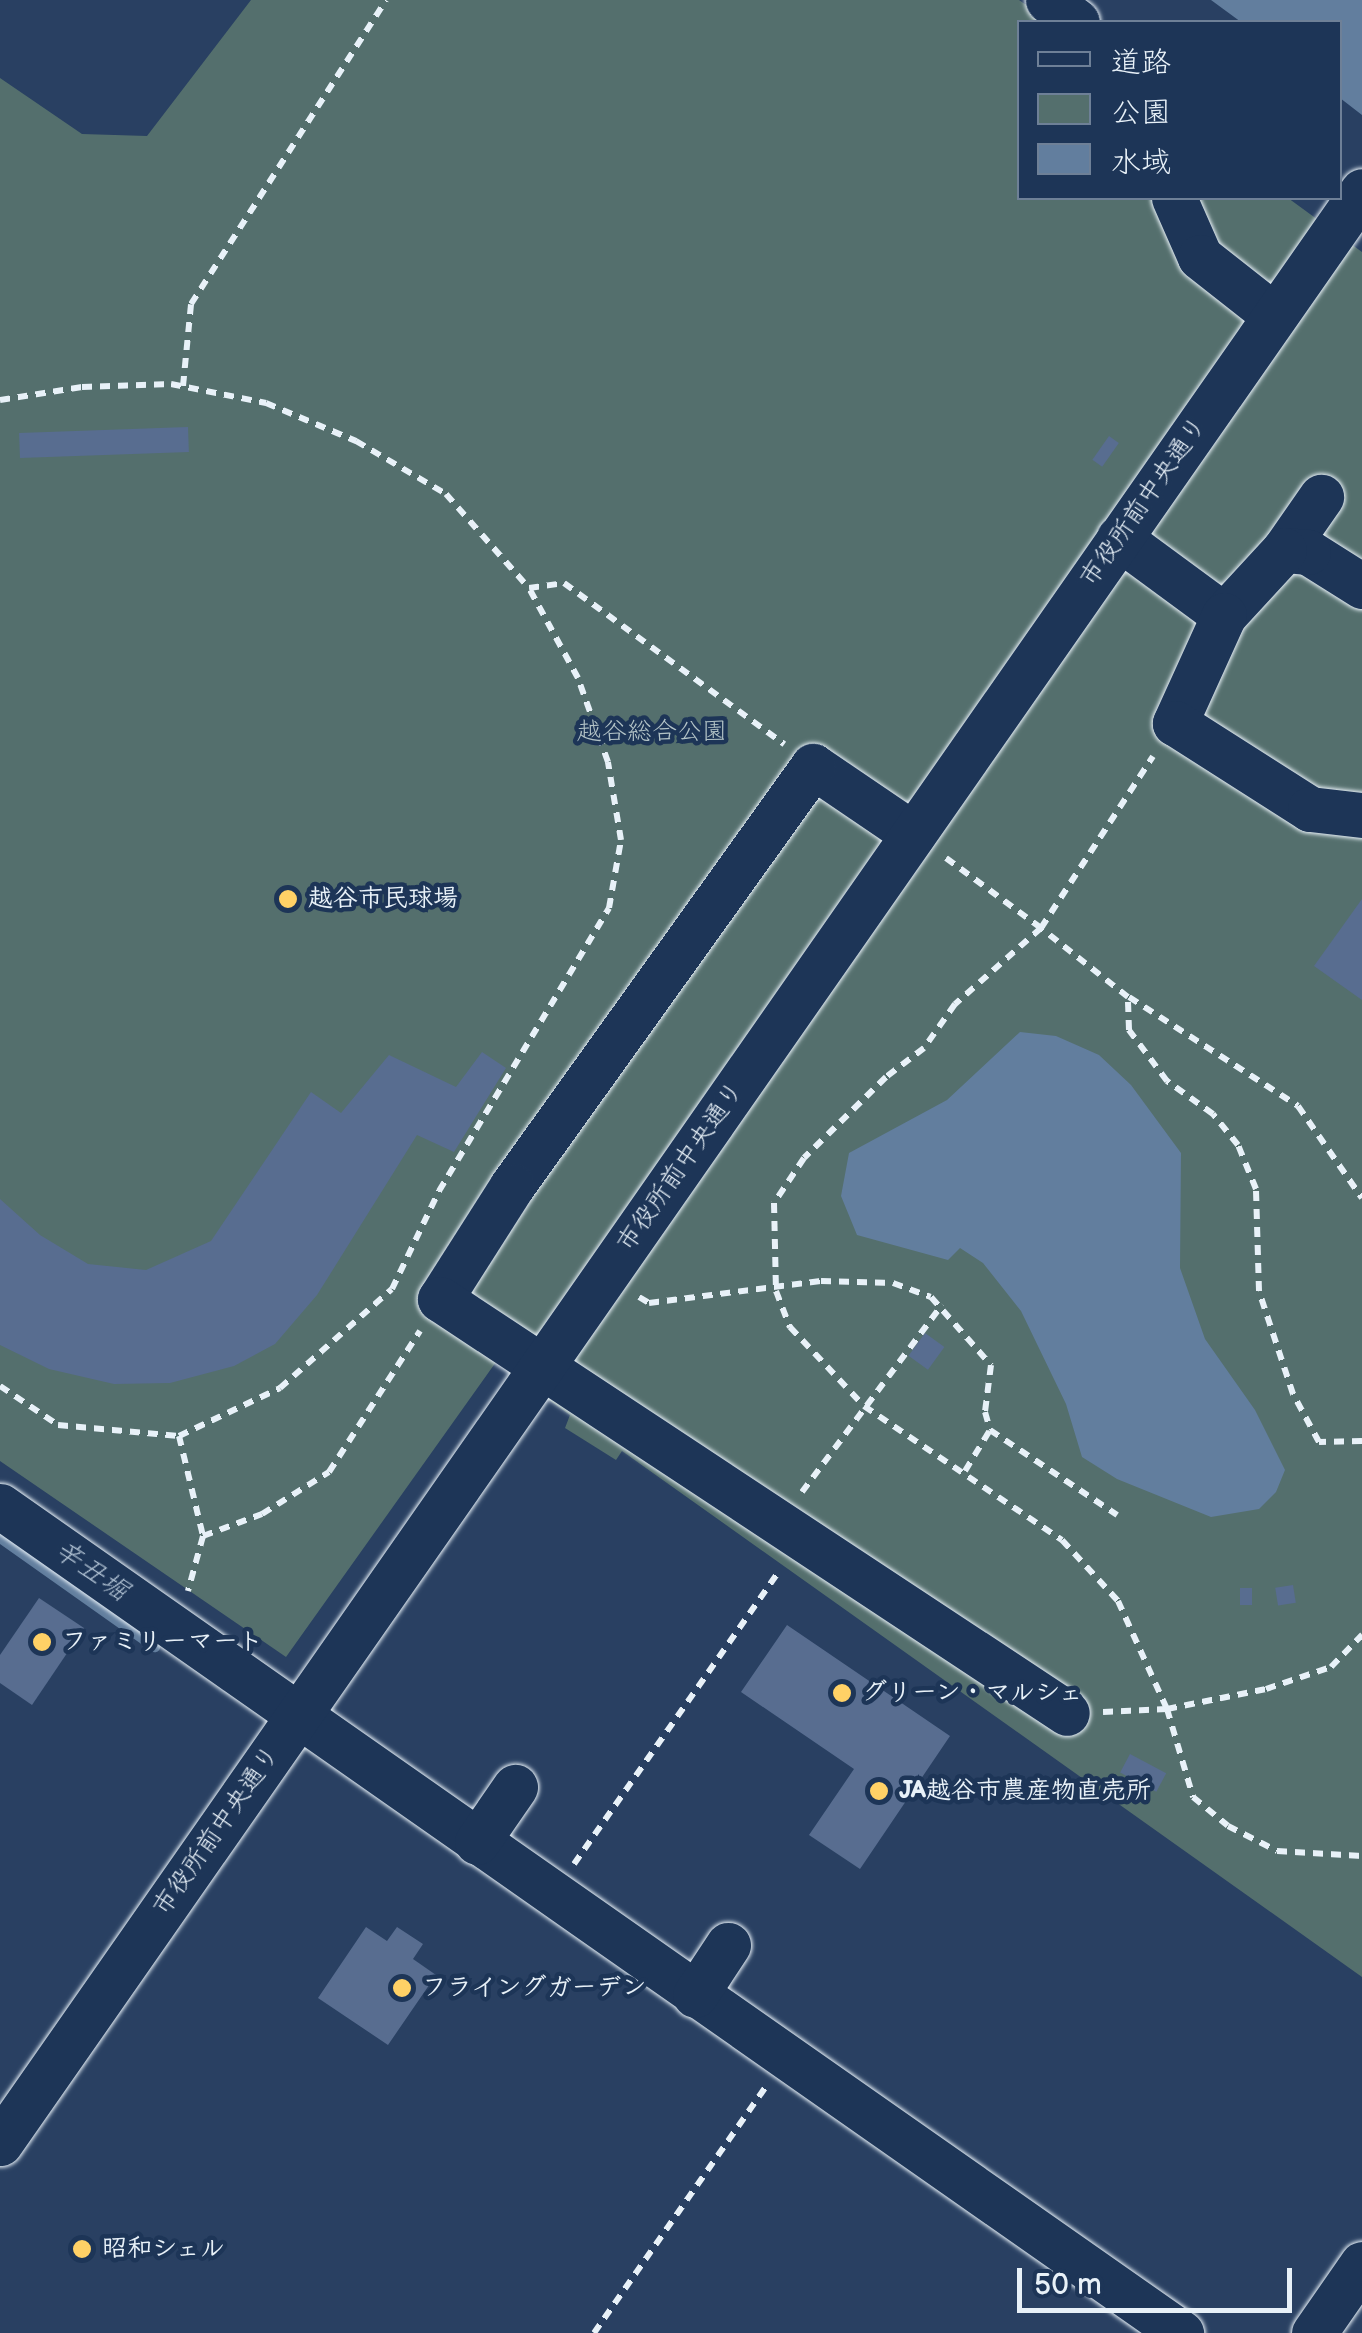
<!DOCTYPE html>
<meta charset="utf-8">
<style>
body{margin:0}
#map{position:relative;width:1362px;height:2333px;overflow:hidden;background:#294062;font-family:"Balsamiq Sans","Klee One",sans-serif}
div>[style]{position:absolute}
.green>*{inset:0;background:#546f6d}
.water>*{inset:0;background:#627e9e}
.stream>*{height:11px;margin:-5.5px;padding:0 5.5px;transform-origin:5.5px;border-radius:5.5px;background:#627e9e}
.building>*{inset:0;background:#586d90;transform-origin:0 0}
.path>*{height:6px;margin-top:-3px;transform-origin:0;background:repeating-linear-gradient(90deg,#e8f1f8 0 10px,transparent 0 18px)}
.roads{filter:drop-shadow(0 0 2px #e8f1f8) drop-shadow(0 0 2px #e8f1f8)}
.minor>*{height:45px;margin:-22.5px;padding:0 22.5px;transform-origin:22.5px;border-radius:22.5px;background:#1d3557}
.dots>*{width:28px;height:28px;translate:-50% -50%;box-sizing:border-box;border:5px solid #1d3557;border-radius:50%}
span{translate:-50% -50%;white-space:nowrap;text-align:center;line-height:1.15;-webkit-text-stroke:9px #1d3557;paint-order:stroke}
.street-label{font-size:25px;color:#e8f1f8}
.park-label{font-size:25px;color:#b4c4c7}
.poi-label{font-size:25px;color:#e8f1f8;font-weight:700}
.left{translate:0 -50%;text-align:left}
.water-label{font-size:28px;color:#b2c3d4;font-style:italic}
.legend{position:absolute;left:1017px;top:20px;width:325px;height:180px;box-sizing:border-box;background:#1d3557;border:2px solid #6e8097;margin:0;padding:12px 18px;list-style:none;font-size:30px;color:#e8f1f8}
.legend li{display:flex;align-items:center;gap:20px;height:50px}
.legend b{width:50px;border:2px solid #6e8097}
.scale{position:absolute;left:1017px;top:2268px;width:275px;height:45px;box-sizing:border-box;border:5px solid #e8f1f8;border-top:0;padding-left:12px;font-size:30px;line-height:35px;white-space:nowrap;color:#e8f1f8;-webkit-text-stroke:8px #1d3557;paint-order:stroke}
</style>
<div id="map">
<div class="green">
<div style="clip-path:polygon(251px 0,1019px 0,1050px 22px,1019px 22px,1019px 198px,1288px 198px,1362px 252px,1362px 1977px,622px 1451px,616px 1460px,565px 1428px,570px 1415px,496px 1362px,286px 1657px,0 1461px,0 78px,82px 134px,147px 136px)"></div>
</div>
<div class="water">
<div style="clip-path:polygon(1211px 0,1362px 0,1362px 115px,1340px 98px,1340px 22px,1241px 22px)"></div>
<div style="clip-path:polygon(1020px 1032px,1056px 1036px,1099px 1055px,1131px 1085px,1181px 1153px,1180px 1268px,1205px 1339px,1255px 1410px,1285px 1470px,1276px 1492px,1259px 1509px,1211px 1517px,1117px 1479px,1082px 1457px,1066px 1404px,1021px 1311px,983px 1263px,960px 1248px,948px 1260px,857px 1235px,841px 1196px,849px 1153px,947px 1100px)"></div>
</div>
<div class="stream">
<div style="left:0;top:1537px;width:189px;rotate:35.3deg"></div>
</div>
<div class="building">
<div style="left:188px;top:427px;width:25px;height:169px;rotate:88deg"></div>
<div style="left:1109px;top:436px;width:12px;height:29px;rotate:35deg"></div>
<div style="clip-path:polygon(1362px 899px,1362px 1000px,1314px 966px)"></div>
<div style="clip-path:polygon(482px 1052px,506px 1068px,454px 1152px,417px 1135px,317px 1295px,275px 1344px,234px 1366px,170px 1383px,114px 1384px,49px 1369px,0 1345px,0 1199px,40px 1235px,88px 1264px,146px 1270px,211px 1241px,311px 1092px,341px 1113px,389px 1055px,456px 1087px)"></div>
<div style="left:925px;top:1333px;width:24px;height:28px;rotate:36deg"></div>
<div style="left:1293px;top:1585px;width:18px;height:18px;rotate:81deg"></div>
<div style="left:1240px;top:1588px;width:12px;height:17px"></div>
<div style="clip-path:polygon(39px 1598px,84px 1628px,32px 1705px,0 1683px,0 1655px)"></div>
<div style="clip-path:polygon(787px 1625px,950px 1736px,860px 1869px,809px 1835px,854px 1769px,741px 1692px)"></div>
<div style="left:1130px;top:1754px;width:41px;height:21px;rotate:28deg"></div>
<div style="clip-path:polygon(366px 1927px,387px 1941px,397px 1927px,423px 1944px,413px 1959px,436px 1975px,388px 2045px,318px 1998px)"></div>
</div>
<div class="path">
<div style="left:183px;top:386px;width:82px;rotate:-84.4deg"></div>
<div style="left:191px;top:304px;width:361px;rotate:-57.3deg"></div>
<div style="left:0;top:400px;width:83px;rotate:-9deg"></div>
<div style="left:82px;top:387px;width:89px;rotate:-1.9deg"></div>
<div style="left:171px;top:384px;width:97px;rotate:11.3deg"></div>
<div style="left:266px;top:403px;width:98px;rotate:22.9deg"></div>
<div style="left:356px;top:441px;width:104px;rotate:30.5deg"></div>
<div style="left:446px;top:494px;width:125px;rotate:48.6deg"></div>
<div style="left:529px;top:588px;width:35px;rotate:-8deg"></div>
<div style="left:564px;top:583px;width:273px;rotate:36.2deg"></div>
<div style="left:946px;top:858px;width:118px;rotate:36.4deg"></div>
<div style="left:1041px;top:928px;width:205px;rotate:-56.9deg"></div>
<div style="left:1129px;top:997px;width:201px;rotate:32.8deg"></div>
<div style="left:1298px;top:1106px;width:112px;rotate:55.2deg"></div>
<div style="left:639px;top:1297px;width:12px;rotate:31deg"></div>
<div style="left:649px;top:1303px;width:173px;rotate:-7.3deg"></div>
<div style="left:821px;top:1281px;width:72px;rotate:1.6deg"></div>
<div style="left:893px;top:1283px;width:40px;rotate:20.2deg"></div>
<div style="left:931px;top:1297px;width:91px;rotate:48.6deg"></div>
<div style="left:991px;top:1365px;width:47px;rotate:97.3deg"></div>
<div style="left:985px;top:1412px;width:19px;rotate:74deg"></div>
<div style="left:990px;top:1430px;width:153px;rotate:33.8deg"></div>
<div style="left:0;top:1386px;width:70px;rotate:33.9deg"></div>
<div style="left:58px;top:1425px;width:121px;rotate:5.2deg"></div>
<div style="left:179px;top:1436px;width:112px;rotate:-25.4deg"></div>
<div style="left:280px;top:1388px;width:149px;rotate:-41.5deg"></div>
<div style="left:392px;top:1289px;width:109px;rotate:-64.4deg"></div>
<div style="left:439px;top:1191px;width:330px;rotate:-59deg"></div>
<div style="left:609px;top:908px;width:69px;rotate:-80deg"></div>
<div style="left:621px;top:840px;width:79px;rotate:-99.5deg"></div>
<div style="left:608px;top:762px;width:89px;rotate:-109.7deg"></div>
<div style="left:578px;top:678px;width:102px;rotate:-118.6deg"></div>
<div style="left:179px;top:1436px;width:103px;rotate:76.5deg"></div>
<div style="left:203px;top:1536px;width:57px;rotate:105.3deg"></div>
<div style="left:1362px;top:1441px;width:43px;rotate:178.7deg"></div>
<div style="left:1319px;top:1442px;width:55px;rotate:-118.4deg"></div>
<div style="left:1293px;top:1394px;width:108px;rotate:-108.3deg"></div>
<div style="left:1259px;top:1291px;width:102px;rotate:-91.7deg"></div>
<div style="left:1256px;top:1189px;width:48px;rotate:-112.2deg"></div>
<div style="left:1238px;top:1145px;width:40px;rotate:-129deg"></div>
<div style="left:1213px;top:1114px;width:57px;rotate:-144.3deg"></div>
<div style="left:1167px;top:1081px;width:64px;rotate:-126.7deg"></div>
<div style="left:1129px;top:1030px;width:33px;rotate:-92deg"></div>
<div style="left:1128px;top:997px;width:111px;rotate:-141.6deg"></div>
<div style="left:1041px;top:928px;width:115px;rotate:138.5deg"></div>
<div style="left:955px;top:1004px;width:54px;rotate:125.2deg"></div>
<div style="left:924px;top:1048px;width:48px;rotate:142.7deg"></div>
<div style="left:886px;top:1077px;width:115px;rotate:135.4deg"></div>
<div style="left:804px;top:1158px;width:54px;rotate:123.7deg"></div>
<div style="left:774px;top:1203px;width:88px;rotate:88.7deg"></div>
<div style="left:776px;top:1291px;width:39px;rotate:69deg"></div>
<div style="left:790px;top:1327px;width:108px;rotate:46.9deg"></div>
<div style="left:864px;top:1406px;width:239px;rotate:34.1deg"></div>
<div style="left:1062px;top:1540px;width:83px;rotate:47.4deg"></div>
<div style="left:1118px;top:1601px;width:119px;rotate:65.6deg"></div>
<div style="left:1167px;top:1709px;width:92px;rotate:73.5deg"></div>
<div style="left:1193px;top:1797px;width:45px;rotate:39.6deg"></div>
<div style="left:1228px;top:1826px;width:55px;rotate:27deg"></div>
<div style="left:1277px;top:1851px;width:85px;rotate:3.4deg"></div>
<div style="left:965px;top:1471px;width:48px;rotate:-58.6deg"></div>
<div style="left:802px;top:1492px;width:234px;rotate:-53.2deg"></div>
<div style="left:203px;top:1536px;width:63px;rotate:-20.4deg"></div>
<div style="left:262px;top:1514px;width:79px;rotate:-32.1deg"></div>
<div style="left:329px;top:1472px;width:168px;rotate:-57.2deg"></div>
<div style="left:1103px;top:1712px;width:64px;rotate:-2.7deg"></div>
<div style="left:1167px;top:1709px;width:101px;rotate:-11.4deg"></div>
<div style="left:1266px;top:1689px;width:69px;rotate:-18.7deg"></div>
<div style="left:1331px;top:1667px;width:45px;rotate:-45.9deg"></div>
<div style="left:574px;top:1864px;width:358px;rotate:-55deg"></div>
<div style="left:594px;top:2333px;width:299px;rotate:-55.1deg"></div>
</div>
<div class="roads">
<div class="minor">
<div style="left:1048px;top:0;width:36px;rotate:37deg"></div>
<div style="left:1174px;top:198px;width:64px;rotate:66.2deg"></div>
<div style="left:1200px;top:257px;width:95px;rotate:38.2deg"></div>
<div style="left:1119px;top:538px;width:130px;rotate:36.3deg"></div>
<div style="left:1284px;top:550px;width:65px;rotate:-55.1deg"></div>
<div style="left:1362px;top:586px;width:64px;rotate:-147.8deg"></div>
<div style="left:1308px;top:552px;width:24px;rotate:-175deg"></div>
<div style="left:1284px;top:550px;width:88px;rotate:132.7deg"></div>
<div style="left:1224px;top:615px;width:119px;rotate:114.4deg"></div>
<div style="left:1175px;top:723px;width:160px;rotate:32.5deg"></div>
<div style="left:1310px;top:809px;width:52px;rotate:6.6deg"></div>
<div style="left:913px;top:834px;width:121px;rotate:-145.8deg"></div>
<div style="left:813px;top:766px;width:517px;rotate:125.63deg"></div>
<div style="left:512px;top:1186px;width:134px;rotate:122.5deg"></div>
<div style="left:440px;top:1299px;width:751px;rotate:33.44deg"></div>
<div style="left:0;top:1506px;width:1442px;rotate:35deg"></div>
<div style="left:477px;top:1842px;width:67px;rotate:-55.4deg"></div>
<div style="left:695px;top:1995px;width:60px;rotate:-56.6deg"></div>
<div style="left:0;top:2143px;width:2380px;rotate:-55.09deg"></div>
<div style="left:1314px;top:2333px;width:84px;rotate:-55.2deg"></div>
</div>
</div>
<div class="dots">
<div style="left:288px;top:899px;background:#ffd166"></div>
<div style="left:42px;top:1642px;background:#ffd166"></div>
<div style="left:842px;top:1693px;background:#ffd166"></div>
<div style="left:879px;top:1791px;background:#ffd166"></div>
<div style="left:402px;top:1988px;background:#ffd166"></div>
<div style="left:82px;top:2249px;background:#ffd166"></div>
</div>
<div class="street-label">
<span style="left:1144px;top:502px;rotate:-55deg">市役所前中央通り</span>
<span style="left:681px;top:1167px;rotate:-55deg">市役所前中央通り</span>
<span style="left:217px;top:1831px;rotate:-55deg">市役所前中央通り</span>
</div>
<div class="park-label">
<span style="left:652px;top:732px">越谷総合公園</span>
</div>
<div class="poi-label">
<span class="left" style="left:308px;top:899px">越谷市民球場</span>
<span class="left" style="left:62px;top:1642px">ファミリーマート</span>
<span class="left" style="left:862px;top:1693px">グリーン・マルシェ</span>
<span class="left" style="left:899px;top:1791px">JA越谷市農産物直売所</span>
<span class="left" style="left:422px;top:1988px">フライングガーデン</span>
<span class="left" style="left:102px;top:2249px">昭和シェル</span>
</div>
<div class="water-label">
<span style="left:91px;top:1571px;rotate:35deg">辛丑堀</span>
</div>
<ul class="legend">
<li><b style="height:12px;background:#1d3557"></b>道路</li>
<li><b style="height:28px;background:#546f6d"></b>公園</li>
<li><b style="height:28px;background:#627e9e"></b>水域</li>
</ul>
<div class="scale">50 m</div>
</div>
